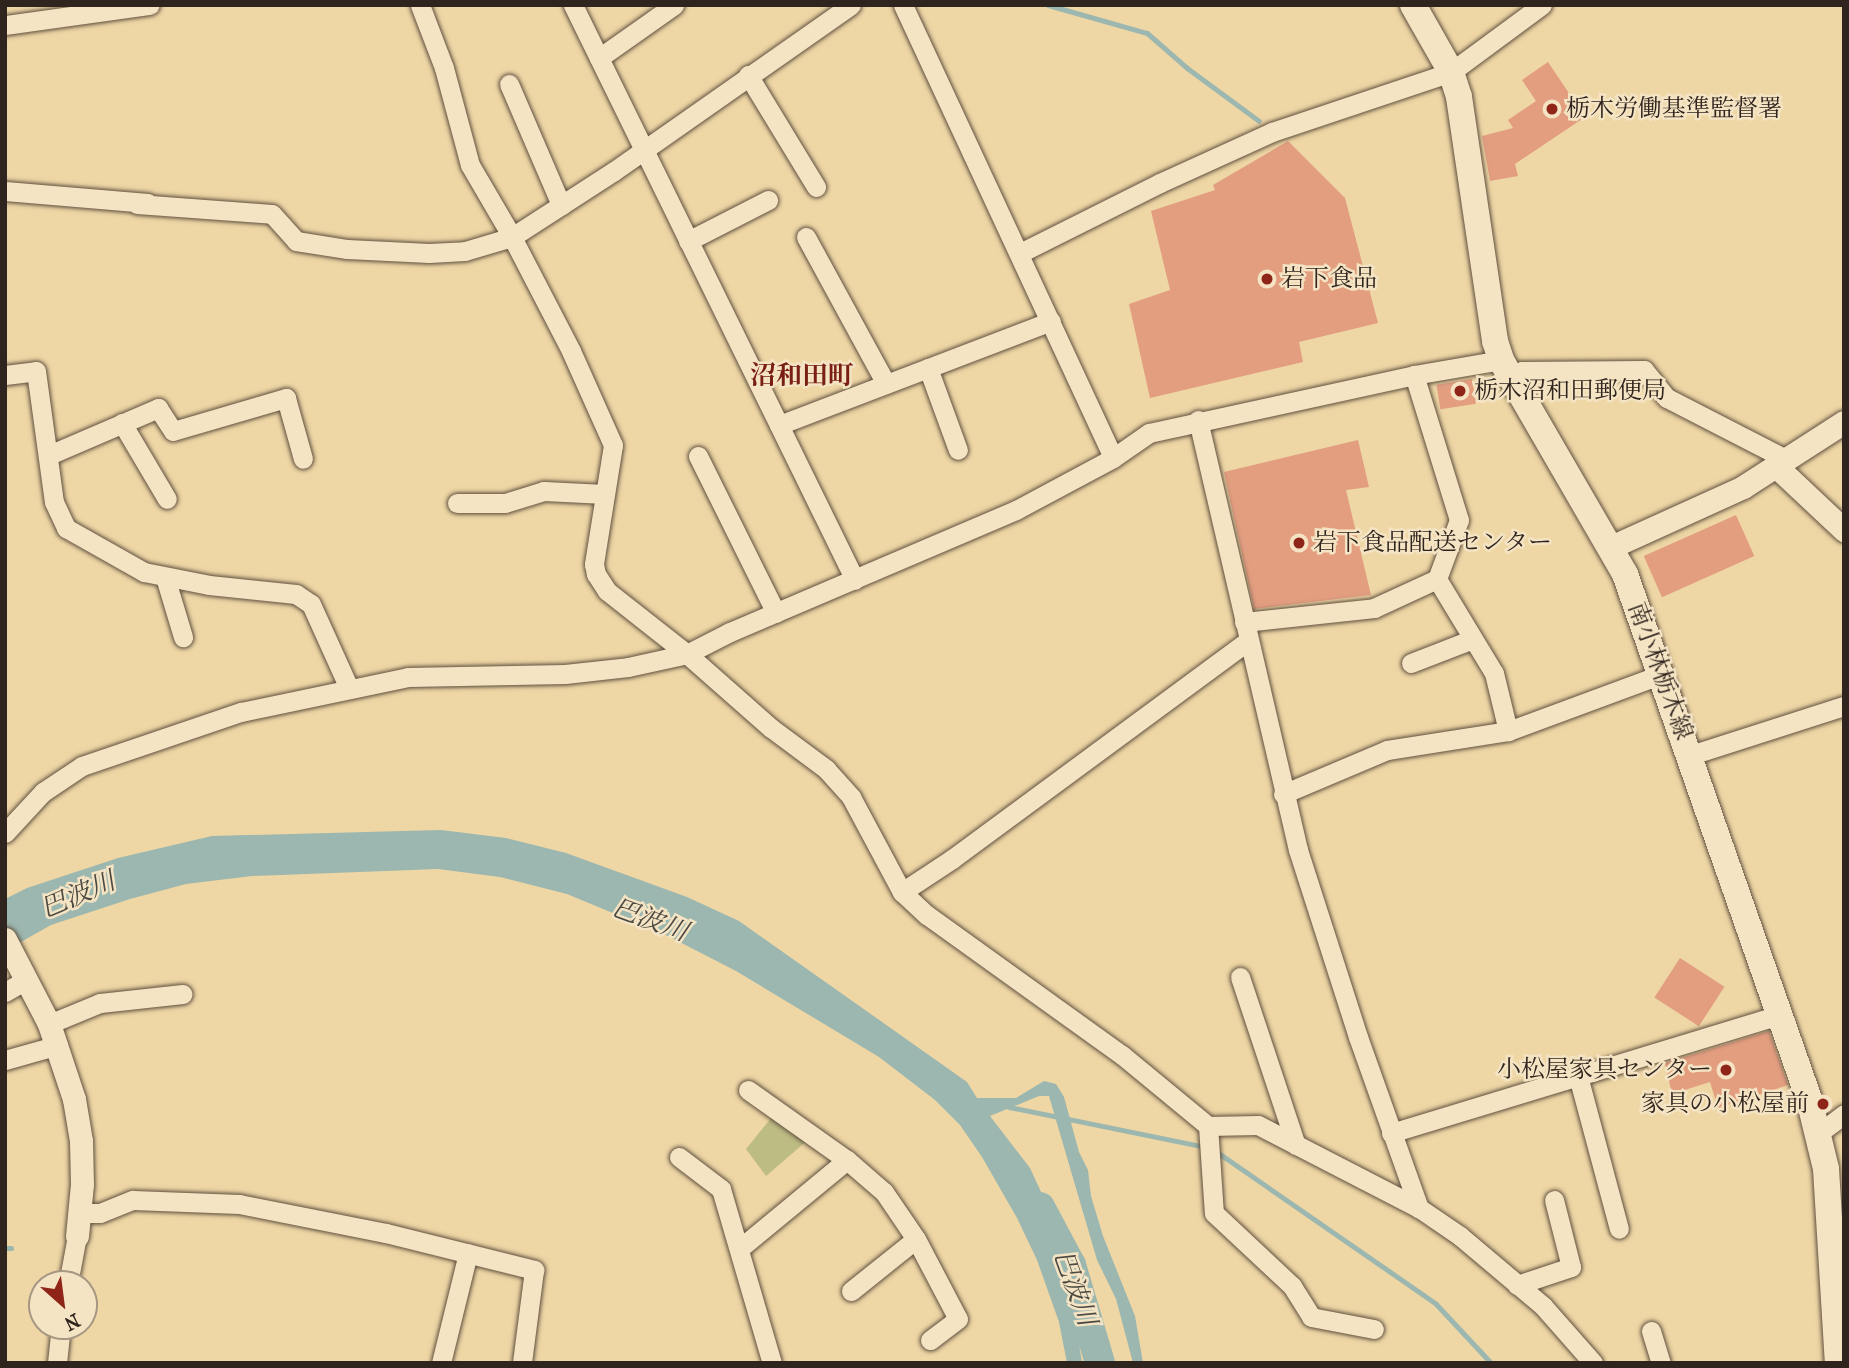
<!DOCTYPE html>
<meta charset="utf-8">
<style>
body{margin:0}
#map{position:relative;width:1849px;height:1368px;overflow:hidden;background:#eed6a5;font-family:"IM FELL French Canon","Noto Serif JP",serif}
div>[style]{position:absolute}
.green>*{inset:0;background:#bdbc83}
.water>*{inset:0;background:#9cb7af}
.stream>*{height:5px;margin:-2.5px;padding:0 2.5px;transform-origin:2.5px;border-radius:2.5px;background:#9cb7af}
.river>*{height:30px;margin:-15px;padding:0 15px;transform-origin:15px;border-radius:15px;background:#9cb7af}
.building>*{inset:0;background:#e39e80;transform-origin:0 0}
.roads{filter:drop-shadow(0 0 2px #605040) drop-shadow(0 0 2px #605040)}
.minor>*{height:19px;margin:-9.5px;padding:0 9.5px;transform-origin:9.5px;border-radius:9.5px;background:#f4e4c4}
.tertiary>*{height:23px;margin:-11.5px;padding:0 11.5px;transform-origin:11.5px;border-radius:11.5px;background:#f4e4c4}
.secondary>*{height:26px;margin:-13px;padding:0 13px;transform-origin:13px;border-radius:13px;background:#f4e4c4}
.dots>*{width:19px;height:19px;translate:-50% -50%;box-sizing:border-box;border:4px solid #f4e4c4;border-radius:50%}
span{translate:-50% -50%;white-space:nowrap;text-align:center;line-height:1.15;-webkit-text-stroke:5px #f4e4c4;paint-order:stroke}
.poi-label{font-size:24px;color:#30241e}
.left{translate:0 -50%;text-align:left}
.right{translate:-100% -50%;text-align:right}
.street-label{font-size:24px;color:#30241e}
.neighbourhood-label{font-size:26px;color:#7a1f14;font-weight:700}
.water-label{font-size:26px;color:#4b4942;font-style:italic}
.frame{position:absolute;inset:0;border:7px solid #30241e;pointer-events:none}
.north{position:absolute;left:28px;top:1270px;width:70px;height:70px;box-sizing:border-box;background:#f4e4c4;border:2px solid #a69782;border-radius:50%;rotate:152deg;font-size:19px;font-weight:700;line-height:28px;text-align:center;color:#30241e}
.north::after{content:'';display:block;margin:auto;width:24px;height:32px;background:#8f2418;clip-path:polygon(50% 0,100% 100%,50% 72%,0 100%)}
</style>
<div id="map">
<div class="green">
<div style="clip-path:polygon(772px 1117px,809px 1139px,766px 1176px,746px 1149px)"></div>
</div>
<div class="water">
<div style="clip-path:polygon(441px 830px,506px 838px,566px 853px,687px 897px,739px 921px,967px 1082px,977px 1098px,1016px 1098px,1044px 1081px,1056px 1084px,1064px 1097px,1079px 1152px,1088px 1170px,1091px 1196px,1103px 1236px,1135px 1316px,1143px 1363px,1133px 1363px,1116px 1299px,1097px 1260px,1049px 1096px,1039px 1096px,990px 1116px,1030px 1168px,1053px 1218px,1069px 1277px,1082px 1363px,1067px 1363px,1059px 1322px,1037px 1260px,1017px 1218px,982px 1157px,960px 1125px,935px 1100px,879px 1057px,736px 971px,668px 936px,567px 894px,500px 877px,438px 869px,252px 876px,186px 884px,130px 899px,51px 925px,5px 951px,5px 899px,27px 888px,118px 858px,212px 836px)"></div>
</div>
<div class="stream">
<div style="left:1048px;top:5px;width:103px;rotate:15.8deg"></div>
<div style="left:1147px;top:33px;width:53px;rotate:41.2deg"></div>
<div style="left:1187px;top:68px;width:89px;rotate:36.4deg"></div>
<div style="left:1009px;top:1107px;width:200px;rotate:11.5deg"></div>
<div style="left:1214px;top:1150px;width:270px;rotate:34.7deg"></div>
<div style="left:1436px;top:1304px;width:81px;rotate:47deg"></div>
<div style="left:5px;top:1248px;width:6px"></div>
</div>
<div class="river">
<div style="left:1040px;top:1207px;width:66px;rotate:61.9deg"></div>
<div style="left:1071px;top:1265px;width:102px;rotate:73.5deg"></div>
</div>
<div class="building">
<div style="clip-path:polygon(1548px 62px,1585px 117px,1515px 164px,1518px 176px,1490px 181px,1482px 136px,1513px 128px,1508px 120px,1536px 101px,1522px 80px)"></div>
<div style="clip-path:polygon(1288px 141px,1345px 198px,1378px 323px,1299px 342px,1303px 362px,1150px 398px,1129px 304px,1170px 290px,1151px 211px,1215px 190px,1213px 185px)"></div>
<div style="left:1472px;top:379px;width:25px;height:36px;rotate:81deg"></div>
<div style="clip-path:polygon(1358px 440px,1369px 487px,1346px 490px,1371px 595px,1254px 609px,1224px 472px)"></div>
<div style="left:1736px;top:515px;width:45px;height:101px;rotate:66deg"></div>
<div style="left:1680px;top:958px;width:53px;height:47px;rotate:33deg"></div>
<div style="clip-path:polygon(1769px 1031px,1788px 1085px,1718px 1108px,1710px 1082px,1672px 1094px,1665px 1063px)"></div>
</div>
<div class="roads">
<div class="minor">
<div style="left:420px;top:5px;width:67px;rotate:69.1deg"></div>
<div style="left:444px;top:68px;width:100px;rotate:75deg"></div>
<div style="left:470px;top:165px;width:83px;rotate:59.7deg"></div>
<div style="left:512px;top:237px;width:128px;rotate:62.6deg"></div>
<div style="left:571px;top:351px;width:103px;rotate:65.9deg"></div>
<div style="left:613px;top:445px;width:121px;rotate:99.1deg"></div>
<div style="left:594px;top:564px;width:10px;rotate:79deg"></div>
<div style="left:596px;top:574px;width:20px;rotate:57deg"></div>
<div style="left:607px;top:591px;width:102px;rotate:38.2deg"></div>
<div style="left:687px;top:654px;width:112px;rotate:41.4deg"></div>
<div style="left:771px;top:728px;width:69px;rotate:36.7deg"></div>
<div style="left:826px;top:769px;width:38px;rotate:48deg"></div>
<div style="left:851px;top:797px;width:108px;rotate:61.8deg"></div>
<div style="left:902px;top:892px;width:34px;rotate:43deg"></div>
<div style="left:927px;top:915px;width:240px;rotate:35.7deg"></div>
<div style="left:1122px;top:1055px;width:112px;rotate:39.5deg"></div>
<div style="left:1208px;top:1126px;width:50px;rotate:-1.1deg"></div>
<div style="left:1258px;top:1125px;width:181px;rotate:27.3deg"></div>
<div style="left:1419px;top:1208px;width:50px;rotate:34.3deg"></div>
<div style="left:1460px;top:1236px;width:109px;rotate:40.1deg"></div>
<div style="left:1543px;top:1306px;width:76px;rotate:48.7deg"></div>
<div style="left:573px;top:5px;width:640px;rotate:63.88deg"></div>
<div style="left:903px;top:5px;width:499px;rotate:65.1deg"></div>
<div style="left:5px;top:25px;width:146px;rotate:-7.9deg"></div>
<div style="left:599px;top:58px;width:92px;rotate:-35.2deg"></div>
<div style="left:748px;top:75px;width:131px;rotate:58.7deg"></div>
<div style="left:509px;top:84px;width:132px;rotate:66.7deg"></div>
<div style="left:5px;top:191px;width:143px;rotate:4.8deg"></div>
<div style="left:147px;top:203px;width:2px;rotate:180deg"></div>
<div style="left:137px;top:204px;width:135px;rotate:4.2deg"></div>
<div style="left:272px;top:214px;width:36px;rotate:48deg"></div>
<div style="left:296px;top:241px;width:52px;rotate:8.9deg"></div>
<div style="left:347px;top:249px;width:82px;rotate:2.8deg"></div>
<div style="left:429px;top:253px;width:36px;rotate:-3deg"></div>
<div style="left:465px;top:251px;width:49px;rotate:-16.6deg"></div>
<div style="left:512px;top:237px;width:121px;rotate:-32.9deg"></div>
<div style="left:614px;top:171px;width:289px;rotate:-35deg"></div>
<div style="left:806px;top:237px;width:167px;rotate:61.4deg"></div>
<div style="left:688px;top:241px;width:90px;rotate:-27.1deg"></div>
<div style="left:1020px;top:253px;width:157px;rotate:-26.6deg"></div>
<div style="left:1160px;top:183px;width:123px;rotate:-24.5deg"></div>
<div style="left:1272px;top:132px;width:189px;rotate:-18.5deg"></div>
<div style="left:1451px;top:72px;width:113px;rotate:-36.4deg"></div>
<div style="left:928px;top:368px;width:87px;rotate:69.9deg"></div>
<div style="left:5px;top:375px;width:31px;rotate:-7deg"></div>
<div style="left:36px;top:371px;width:132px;rotate:82.2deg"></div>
<div style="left:54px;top:502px;width:29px;rotate:65deg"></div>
<div style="left:66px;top:528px;width:90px;rotate:29.4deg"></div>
<div style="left:144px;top:572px;width:66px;rotate:11.3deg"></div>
<div style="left:209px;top:585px;width:87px;rotate:5.9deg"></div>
<div style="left:296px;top:594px;width:18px;rotate:34deg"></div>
<div style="left:311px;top:604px;width:92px;rotate:65.7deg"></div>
<div style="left:1511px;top:378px;width:13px;rotate:-32deg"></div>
<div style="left:1522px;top:371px;width:122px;rotate:-0.5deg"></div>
<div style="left:1644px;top:370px;width:36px;rotate:51deg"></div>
<div style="left:1667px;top:398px;width:129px;rotate:27.2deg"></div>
<div style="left:1782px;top:457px;width:12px;rotate:110deg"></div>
<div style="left:1198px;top:420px;width:441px;rotate:76.9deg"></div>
<div style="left:1298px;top:850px;width:196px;rotate:72.2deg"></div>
<div style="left:1358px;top:1037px;width:182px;rotate:70.4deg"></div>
<div style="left:122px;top:423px;width:88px;rotate:59.4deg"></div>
<div style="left:779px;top:425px;width:291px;rotate:-20.9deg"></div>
<div style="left:49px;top:455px;width:119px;rotate:-23.3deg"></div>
<div style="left:158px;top:408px;width:27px;rotate:57deg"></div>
<div style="left:173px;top:431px;width:118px;rotate:-16.3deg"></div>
<div style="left:286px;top:398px;width:63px;rotate:74.4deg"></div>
<div style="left:698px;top:456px;width:175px;rotate:63.6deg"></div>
<div style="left:457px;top:503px;width:48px"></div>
<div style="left:505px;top:503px;width:41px;rotate:-17.1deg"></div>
<div style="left:544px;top:491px;width:61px;rotate:2.8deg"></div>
<div style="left:165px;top:577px;width:63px;rotate:73.3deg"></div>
<div style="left:1437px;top:579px;width:110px;rotate:58.8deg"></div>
<div style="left:1494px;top:673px;width:60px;rotate:76.4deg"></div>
<div style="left:1244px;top:622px;width:131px;rotate:-6.1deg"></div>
<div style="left:1374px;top:608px;width:69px;rotate:-24.7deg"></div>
<div style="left:1437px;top:579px;width:63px;rotate:-69.6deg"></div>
<div style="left:1459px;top:520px;width:152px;rotate:-107.2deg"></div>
<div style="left:1411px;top:663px;width:66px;rotate:-21.2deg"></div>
<div style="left:1691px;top:755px;width:161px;rotate:-17.8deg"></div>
<div style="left:1283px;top:794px;width:113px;rotate:-22.9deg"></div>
<div style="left:1387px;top:750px;width:122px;rotate:-8.9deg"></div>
<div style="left:1508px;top:731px;width:164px;rotate:-20.3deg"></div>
<div style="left:5px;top:833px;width:56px;rotate:-47.2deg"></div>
<div style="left:43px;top:792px;width:47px;rotate:-33.7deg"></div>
<div style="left:82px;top:766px;width:168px;rotate:-18.8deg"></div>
<div style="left:241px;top:712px;width:171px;rotate:-11.8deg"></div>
<div style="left:408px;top:677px;width:157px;rotate:-1.1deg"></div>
<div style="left:565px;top:674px;width:63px;rotate:-6.3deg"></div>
<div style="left:628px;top:667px;width:60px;rotate:-12.4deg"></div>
<div style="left:687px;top:654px;width:48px;rotate:-27.1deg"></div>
<div style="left:730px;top:632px;width:311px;rotate:-23.1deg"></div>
<div style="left:1016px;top:510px;width:110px;rotate:-28.2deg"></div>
<div style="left:1113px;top:458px;width:44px;rotate:-34.8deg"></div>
<div style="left:1149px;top:433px;width:271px;rotate:-12.3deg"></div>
<div style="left:1414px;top:375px;width:88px;rotate:-9.8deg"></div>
<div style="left:902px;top:892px;width:60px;rotate:-33.4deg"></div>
<div style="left:952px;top:859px;width:368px;rotate:-36.4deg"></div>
<div style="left:1240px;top:977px;width:177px;rotate:71.6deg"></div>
<div style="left:5px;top:992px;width:24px;rotate:-30deg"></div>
<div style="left:49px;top:1024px;width:55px;rotate:-22.4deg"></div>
<div style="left:100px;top:1003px;width:83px;rotate:-6.2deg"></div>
<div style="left:5px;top:1060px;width:55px;rotate:-15.8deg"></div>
<div style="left:1578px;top:1076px;width:158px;rotate:75deg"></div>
<div style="left:748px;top:1090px;width:121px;rotate:35.3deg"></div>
<div style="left:847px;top:1160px;width:49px;rotate:40.9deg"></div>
<div style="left:884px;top:1192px;width:57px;rotate:55.8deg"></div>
<div style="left:916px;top:1239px;width:90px;rotate:62.3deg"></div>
<div style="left:958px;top:1319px;width:35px;rotate:143deg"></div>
<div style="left:1208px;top:1126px;width:87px;rotate:86.1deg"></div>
<div style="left:1214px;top:1213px;width:107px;rotate:43.1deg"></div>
<div style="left:1292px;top:1286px;width:36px;rotate:58deg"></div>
<div style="left:1311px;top:1317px;width:64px;rotate:10.8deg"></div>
<div style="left:1391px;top:1133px;width:407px;rotate:-16.9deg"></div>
<div style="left:1819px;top:1133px;width:31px;rotate:-37deg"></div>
<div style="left:679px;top:1157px;width:53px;rotate:37.3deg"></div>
<div style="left:721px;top:1189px;width:181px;rotate:73.7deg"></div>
<div style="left:79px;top:1213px;width:21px"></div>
<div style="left:100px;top:1213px;width:35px;rotate:-22deg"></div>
<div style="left:133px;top:1200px;width:106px;rotate:2.2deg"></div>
<div style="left:239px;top:1204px;width:150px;rotate:11.2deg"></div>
<div style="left:386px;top:1233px;width:153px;rotate:14deg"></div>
<div style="left:534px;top:1270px;width:94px;rotate:97.4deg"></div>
<div style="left:739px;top:1249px;width:140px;rotate:-39.5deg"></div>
<div style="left:68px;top:1284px;width:49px;rotate:-79.4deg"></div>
<div style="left:1517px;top:1285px;width:57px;rotate:-18.4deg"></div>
<div style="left:1571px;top:1267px;width:69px;rotate:-104.2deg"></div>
<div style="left:851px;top:1291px;width:83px;rotate:-38.7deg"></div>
<div style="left:1651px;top:1331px;width:34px;rotate:73deg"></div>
<div style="left:57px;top:1363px;width:37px;rotate:-84deg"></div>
<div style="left:441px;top:1363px;width:113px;rotate:-76.2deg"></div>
</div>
<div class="tertiary">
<div style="left:1778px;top:468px;width:91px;rotate:43.2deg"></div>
<div style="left:1611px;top:547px;width:145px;rotate:-24.4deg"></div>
<div style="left:1743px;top:487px;width:120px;rotate:-32.8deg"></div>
<div style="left:5px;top:939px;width:96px;rotate:62.6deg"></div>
<div style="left:49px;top:1024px;width:79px;rotate:71.6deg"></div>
<div style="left:74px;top:1099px;width:43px;rotate:80.5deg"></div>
<div style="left:81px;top:1141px;width:43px;rotate:88.7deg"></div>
<div style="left:82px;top:1184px;width:52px;rotate:95.5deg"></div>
</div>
<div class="secondary">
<div style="left:1413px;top:5px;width:77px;rotate:60.4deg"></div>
<div style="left:1451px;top:72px;width:26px;rotate:72deg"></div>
<div style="left:1459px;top:97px;width:247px;rotate:81.6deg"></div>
<div style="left:1495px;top:341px;width:20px;rotate:72deg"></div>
<div style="left:1501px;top:360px;width:247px;rotate:59.9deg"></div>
<div style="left:1625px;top:574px;width:556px;rotate:70.69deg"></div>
<div style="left:1809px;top:1099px;width:72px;rotate:76.3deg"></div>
<div style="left:1826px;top:1169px;width:194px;rotate:86.5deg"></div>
</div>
</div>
<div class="dots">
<div style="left:1552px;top:109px;background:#8f2418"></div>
<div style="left:1267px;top:279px;background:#8f2418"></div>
<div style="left:1460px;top:391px;background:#8f2418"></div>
<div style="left:1299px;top:543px;background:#8f2418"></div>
<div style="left:1726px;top:1070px;background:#8f2418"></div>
<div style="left:1823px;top:1104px;background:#8f2418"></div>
</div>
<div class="poi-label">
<span class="left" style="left:1566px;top:109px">栃木労働基準監督署</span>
<span class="left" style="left:1281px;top:279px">岩下食品</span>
<span class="left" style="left:1474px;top:391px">栃木沼和田郵便局</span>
<span class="left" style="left:1313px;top:543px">岩下食品配送センター</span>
<span class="right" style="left:1712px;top:1070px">小松屋家具センター</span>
<span class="right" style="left:1809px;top:1104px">家具の小松屋前</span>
</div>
<div class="street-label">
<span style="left:1660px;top:671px;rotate:70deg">南小林栃木線</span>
</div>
<div class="neighbourhood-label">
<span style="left:802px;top:376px">沼和田町</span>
</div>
<div class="water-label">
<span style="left:78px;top:895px;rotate:-23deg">巴波川</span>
<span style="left:650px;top:920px;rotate:20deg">巴波川</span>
<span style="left:1075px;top:1288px;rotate:70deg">巴波川</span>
</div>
<div class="frame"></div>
<div class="north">N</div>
</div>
